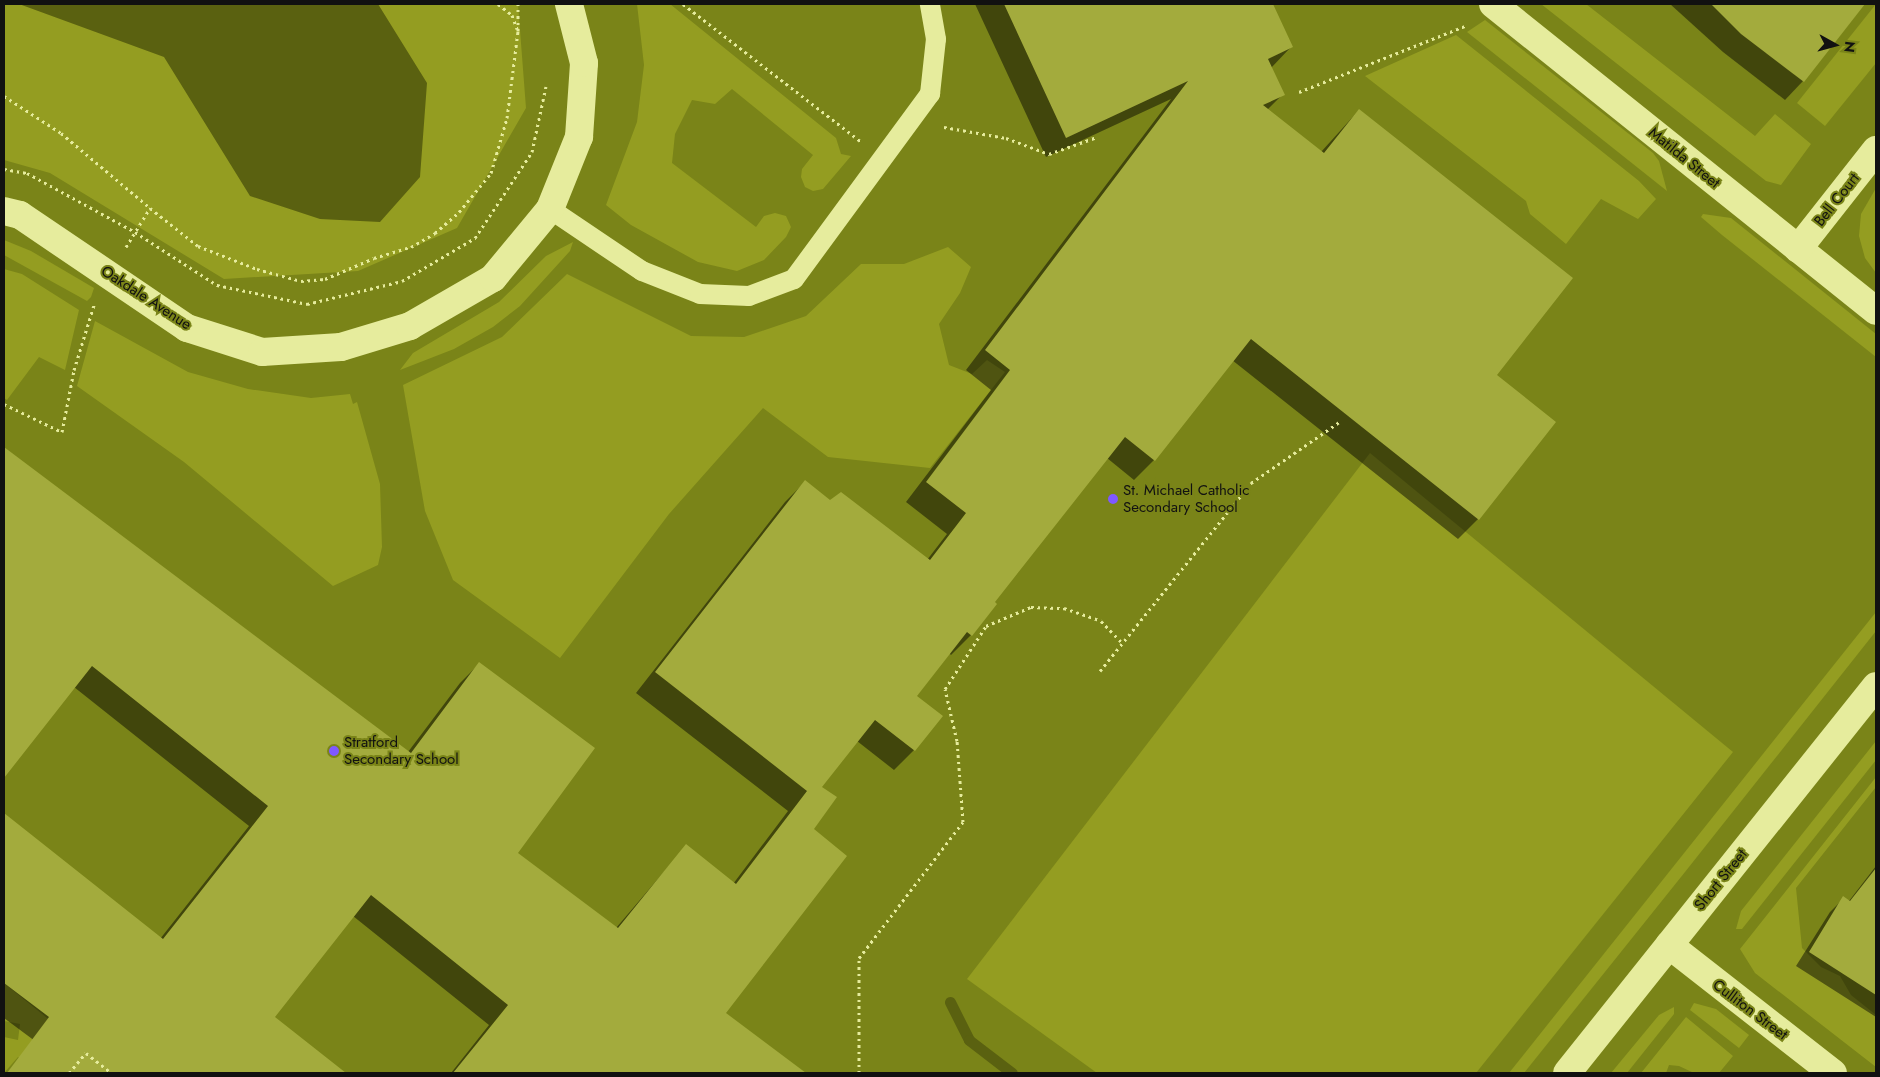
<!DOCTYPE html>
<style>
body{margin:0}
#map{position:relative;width:1880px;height:1077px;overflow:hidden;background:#7a8418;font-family:Jost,sans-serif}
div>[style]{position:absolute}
.green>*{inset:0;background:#949d21}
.water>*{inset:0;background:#5a6110}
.shadow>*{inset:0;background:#0007}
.stream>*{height:11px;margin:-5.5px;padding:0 5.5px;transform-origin:5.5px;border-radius:5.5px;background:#5a6110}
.building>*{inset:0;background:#a3ab3d}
.path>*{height:3px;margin-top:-1.5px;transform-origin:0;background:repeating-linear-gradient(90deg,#e6ec9d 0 2.5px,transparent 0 6.5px)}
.lane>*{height:20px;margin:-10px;padding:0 10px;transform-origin:10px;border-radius:10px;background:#e6ec9d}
.street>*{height:28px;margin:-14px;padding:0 14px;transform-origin:14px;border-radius:14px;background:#e6ec9d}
.dots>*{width:14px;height:14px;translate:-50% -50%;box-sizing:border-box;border:2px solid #7a8418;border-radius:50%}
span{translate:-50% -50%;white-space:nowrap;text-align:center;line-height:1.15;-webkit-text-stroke:4px #7a8418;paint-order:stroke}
.street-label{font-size:15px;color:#111}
.poi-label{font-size:15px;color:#111}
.left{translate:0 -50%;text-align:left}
.frame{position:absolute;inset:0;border:5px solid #111;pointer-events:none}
.north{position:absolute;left:1810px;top:20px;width:50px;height:50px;-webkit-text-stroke:4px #7a8418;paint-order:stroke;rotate:97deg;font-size:14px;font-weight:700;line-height:20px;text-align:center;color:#111}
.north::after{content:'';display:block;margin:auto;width:18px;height:22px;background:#111;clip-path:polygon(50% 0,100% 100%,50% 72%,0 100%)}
</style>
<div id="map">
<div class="green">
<div style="clip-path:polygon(4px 4px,518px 4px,526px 108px,457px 228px,358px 271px,224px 279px,50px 173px,4px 160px)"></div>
<div style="clip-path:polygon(637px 4px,670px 4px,836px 138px,841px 154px,851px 156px,823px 189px,813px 191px,805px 187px,801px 177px,802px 169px,813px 155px,732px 89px,715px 104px,692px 100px,675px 134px,672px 163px,756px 227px,764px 216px,775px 213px,786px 216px,791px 227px,786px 237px,764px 260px,737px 271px,698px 262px,631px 225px,606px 205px,637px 122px,644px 65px)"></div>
<div style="clip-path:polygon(1541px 4px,1586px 4px,1755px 136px,1775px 114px,1811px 144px,1781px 185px,1766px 181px)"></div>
<div style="clip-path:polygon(1876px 4px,1876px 63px,1825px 126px,1797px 103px)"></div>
<div style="clip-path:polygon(1485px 20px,1653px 153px,1659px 161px,1667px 191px,1467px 32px)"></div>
<div style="clip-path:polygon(1456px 35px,1639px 181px,1656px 199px,1638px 219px,1601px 199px,1566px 244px,1530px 214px,1526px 201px,1365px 76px)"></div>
<div style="clip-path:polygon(1876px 188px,1876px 273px,1865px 258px,1859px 236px,1861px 214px)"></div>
<div style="clip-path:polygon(1703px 214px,1731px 218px,1876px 334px,1876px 357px,1722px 235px,1701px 217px)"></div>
<div style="clip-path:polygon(4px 240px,31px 251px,94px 288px,91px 297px,87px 301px,4px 255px)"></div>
<div style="clip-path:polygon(573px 242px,570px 251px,520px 306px,493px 327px,454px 349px,400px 370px,413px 353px,499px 302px,546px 256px)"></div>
<div style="clip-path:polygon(948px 247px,971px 267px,960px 293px,939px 324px,949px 365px,972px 374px,987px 360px,1005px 372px,930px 468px,828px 457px,763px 408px,669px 514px,560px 658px,453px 580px,425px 511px,403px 385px,502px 337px,567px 274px,691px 336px,744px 337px,806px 316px,861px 264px,904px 264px)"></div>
<div style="clip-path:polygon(4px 269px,22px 274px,79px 310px,65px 370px,39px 357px,7px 400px,4px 398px)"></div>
<div style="clip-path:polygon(95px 321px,188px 372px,248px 389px,311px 398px,350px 394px,353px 404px,357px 402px,380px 484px,382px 547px,378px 565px,333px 586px,184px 462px,77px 386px)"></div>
<div style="clip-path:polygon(1370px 453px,1733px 752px,1476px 1073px,1097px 1073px,967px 979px)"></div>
<div style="clip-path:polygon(1876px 612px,1876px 631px,1685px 872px,1524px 1073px,1509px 1073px)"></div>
<div style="clip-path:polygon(1876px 741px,1876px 760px,1742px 929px,1736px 929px,1741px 911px)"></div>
<div style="clip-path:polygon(1876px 777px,1876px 787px,1796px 888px,1802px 948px,1821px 967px,1840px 976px,1851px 995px,1876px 1015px,1876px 1067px,1755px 973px,1740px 949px)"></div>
<div style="clip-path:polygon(4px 983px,68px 1035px,74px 1052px,58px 1073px,45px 1073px,18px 1057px,4px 1073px,4px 1037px,18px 1040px,20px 1024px,4px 1021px)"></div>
<div style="clip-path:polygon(1694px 1003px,1716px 1009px,1749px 1035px,1739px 1048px,1690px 1010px)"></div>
<div style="clip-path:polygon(1674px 1007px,1674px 1014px,1627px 1073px,1611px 1073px,1659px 1015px)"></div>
<div style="clip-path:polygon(1686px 1017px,1733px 1056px,1719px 1073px,1694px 1073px,1679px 1066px,1669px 1065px,1666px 1073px,1641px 1073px)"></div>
</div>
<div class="water">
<div style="clip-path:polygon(19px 4px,378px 4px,427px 83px,420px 177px,380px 222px,320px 219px,250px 196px,164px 57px)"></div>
</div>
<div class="shadow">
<div style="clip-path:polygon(975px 4px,1272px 4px,1291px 47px,1271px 68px,1283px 94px,1267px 110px,1321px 152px,1359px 110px,1495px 375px,1554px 423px,1478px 519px,1458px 539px,1232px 360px,1154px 460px,1134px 480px,1107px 458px,993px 602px,971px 635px,951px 655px,949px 653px,915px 696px,914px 750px,894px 770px,857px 741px,820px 787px,812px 829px,724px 1013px,803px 1073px,451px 1073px,489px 1025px,353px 916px,273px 1017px,344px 1073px,78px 1073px,4px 1018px,4px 814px,160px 939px,249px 826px,74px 687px,4px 776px,4px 448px,408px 752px,460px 683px,480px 663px,516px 853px,616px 928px,686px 846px,733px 884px,788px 811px,636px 693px,785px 502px,805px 482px,830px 501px,927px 560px,947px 534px,906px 502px,991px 390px,966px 370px,1171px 99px,1046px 157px)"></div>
<div style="clip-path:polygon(1670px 4px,1864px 4px,1803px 81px,1785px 100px,1723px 52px)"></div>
<div style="clip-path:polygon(1876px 866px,1876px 1017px,1796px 966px,1830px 912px,1844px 898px,1849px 901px)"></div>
</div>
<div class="stream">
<div style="left:950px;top:1002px;width:42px;rotate:63.4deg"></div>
<div style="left:969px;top:1040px;width:54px;rotate:37.5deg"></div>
</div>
<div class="building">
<div style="clip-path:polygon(1004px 4px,1273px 4px,1293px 47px,1268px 59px,1285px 95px,1263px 105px,1324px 153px,1359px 109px,1573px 278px,1497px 375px,1556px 422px,1479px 520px,1251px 339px,1155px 461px,1125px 437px,995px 602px,997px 604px,972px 636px,967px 632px,917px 696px,943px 716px,915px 751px,875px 720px,822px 787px,837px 797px,814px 829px,847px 856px,726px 1013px,806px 1073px,453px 1073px,508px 1005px,371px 895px,275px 1017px,346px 1073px,7px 1073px,49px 1017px,4px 983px,4px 813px,163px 939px,268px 806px,92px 666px,4px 778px,4px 447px,411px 753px,479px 662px,595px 748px,518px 853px,618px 928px,686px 844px,736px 884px,807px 791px,655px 672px,805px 480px,830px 500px,841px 492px,930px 560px,966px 513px,926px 482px,1010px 370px,985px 350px,1188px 81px,1066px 138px)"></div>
<div style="clip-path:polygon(1711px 4px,1865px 4px,1804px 82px,1741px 34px)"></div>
<div style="clip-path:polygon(1876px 868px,1876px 995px,1809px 952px,1843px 896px,1850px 901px)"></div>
</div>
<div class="path">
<div style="left:498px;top:4px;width:18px;rotate:38deg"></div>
<div style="left:512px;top:15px;width:15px;rotate:70deg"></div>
<div style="left:683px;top:4px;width:224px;rotate:37.7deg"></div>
<div style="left:1299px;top:92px;width:181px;rotate:-21.7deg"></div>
<div style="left:4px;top:96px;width:68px;rotate:33deg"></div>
<div style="left:61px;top:133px;width:116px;rotate:40.1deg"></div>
<div style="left:944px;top:127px;width:63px;rotate:10.1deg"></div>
<div style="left:1006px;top:138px;width:46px;rotate:20.4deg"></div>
<div style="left:1049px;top:154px;width:51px;rotate:-19.5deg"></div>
<div style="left:4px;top:169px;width:23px;rotate:10deg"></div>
<div style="left:27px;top:173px;width:123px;rotate:28.6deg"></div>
<div style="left:135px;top:232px;width:98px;rotate:32.9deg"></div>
<div style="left:217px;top:285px;width:92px;rotate:11.9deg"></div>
<div style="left:307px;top:304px;width:98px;rotate:-13.6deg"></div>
<div style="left:402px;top:281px;width:85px;rotate:-30.5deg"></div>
<div style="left:475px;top:238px;width:103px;rotate:-56.5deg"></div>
<div style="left:532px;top:152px;width:67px;rotate:-78deg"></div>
<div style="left:126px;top:247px;width:46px;rotate:-58.4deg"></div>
<div style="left:150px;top:208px;width:61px;rotate:38.4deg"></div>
<div style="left:198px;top:246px;width:63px;rotate:21.3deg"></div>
<div style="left:257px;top:269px;width:46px;rotate:15.3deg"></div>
<div style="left:301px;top:281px;width:24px;rotate:-5deg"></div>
<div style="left:325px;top:279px;width:53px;rotate:-23.2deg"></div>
<div style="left:374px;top:258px;width:39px;rotate:-17deg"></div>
<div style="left:411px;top:247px;width:28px;rotate:-30deg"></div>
<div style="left:435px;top:233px;width:32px;rotate:-41deg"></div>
<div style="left:459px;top:212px;width:50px;rotate:-50.6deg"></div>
<div style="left:491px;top:173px;width:57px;rotate:-73.8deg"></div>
<div style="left:507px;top:118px;width:88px;rotate:-82.8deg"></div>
<div style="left:518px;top:31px;width:27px;rotate:-90deg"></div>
<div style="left:4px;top:404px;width:64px;rotate:25.8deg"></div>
<div style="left:62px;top:432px;width:63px;rotate:-79deg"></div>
<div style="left:74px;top:370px;width:68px;rotate:-72.9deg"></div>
<div style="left:1100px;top:671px;width:241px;rotate:-51.2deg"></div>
<div style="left:1251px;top:483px;width:109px;rotate:-34.6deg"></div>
<div style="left:69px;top:1073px;width:26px;rotate:-50deg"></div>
<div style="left:86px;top:1053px;width:33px;rotate:38deg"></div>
<div style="left:859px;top:1073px;width:115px;rotate:-90deg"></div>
<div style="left:859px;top:958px;width:171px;rotate:-52.6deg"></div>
<div style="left:963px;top:822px;width:81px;rotate:-94.2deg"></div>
<div style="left:957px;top:741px;width:53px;rotate:-103deg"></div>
<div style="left:945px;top:689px;width:75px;rotate:-56.9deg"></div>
<div style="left:986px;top:626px;width:49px;rotate:-22.9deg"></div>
<div style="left:1031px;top:607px;width:33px;rotate:2deg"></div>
<div style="left:1064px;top:608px;width:39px;rotate:19deg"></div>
<div style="left:1101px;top:621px;width:30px;rotate:46deg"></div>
</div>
<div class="lane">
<div style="left:550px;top:209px;width:111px;rotate:34deg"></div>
<div style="left:642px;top:271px;width:62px;rotate:21.6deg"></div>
<div style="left:700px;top:294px;width:49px;rotate:2.3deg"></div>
<div style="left:749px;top:296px;width:48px;rotate:-20.7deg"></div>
<div style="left:794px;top:279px;width:230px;rotate:-53.7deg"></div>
<div style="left:930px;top:94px;width:55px;rotate:-83.8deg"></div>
<div style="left:936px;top:39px;width:36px;rotate:-100deg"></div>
</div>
<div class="street">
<div style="left:1493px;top:4px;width:491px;rotate:38.7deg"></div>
<div style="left:4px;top:211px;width:16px;rotate:14deg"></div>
<div style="left:20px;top:215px;width:202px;rotate:34.1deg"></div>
<div style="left:187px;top:328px;width:79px;rotate:17.7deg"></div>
<div style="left:262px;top:352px;width:79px;rotate:-3.6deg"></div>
<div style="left:341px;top:347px;width:72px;rotate:-16.9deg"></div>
<div style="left:410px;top:326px;width:96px;rotate:-30deg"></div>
<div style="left:493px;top:278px;width:89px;rotate:-50.4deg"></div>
<div style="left:550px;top:209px;width:78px;rotate:-68.1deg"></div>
<div style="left:579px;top:137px;width:74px;rotate:-86.1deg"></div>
<div style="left:584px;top:63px;width:61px;rotate:-104.3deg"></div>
<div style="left:1798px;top:249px;width:126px;rotate:-51.8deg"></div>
<div style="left:1669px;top:945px;width:208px;rotate:38deg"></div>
<div style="left:1567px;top:1073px;width:495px;rotate:-51.4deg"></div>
</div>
<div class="dots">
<div style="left:1113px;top:499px;background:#7f58ff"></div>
<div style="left:334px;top:751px;background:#7f58ff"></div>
</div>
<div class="street-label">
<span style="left:1684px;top:158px;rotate:39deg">Matilda Street</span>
<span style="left:1837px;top:200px;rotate:-52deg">Bell Court</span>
<span style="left:146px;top:298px;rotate:33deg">Oakdale Avenue</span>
<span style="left:1721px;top:880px;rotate:-51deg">Short Street</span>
<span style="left:1750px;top:1010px;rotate:37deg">Culliton Street</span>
</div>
<div class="poi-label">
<span class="left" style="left:1123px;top:499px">St. Michael Catholic<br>Secondary School</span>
<span class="left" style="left:344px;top:751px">Stratford<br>Secondary School</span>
</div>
<div class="frame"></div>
<div class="north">N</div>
</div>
